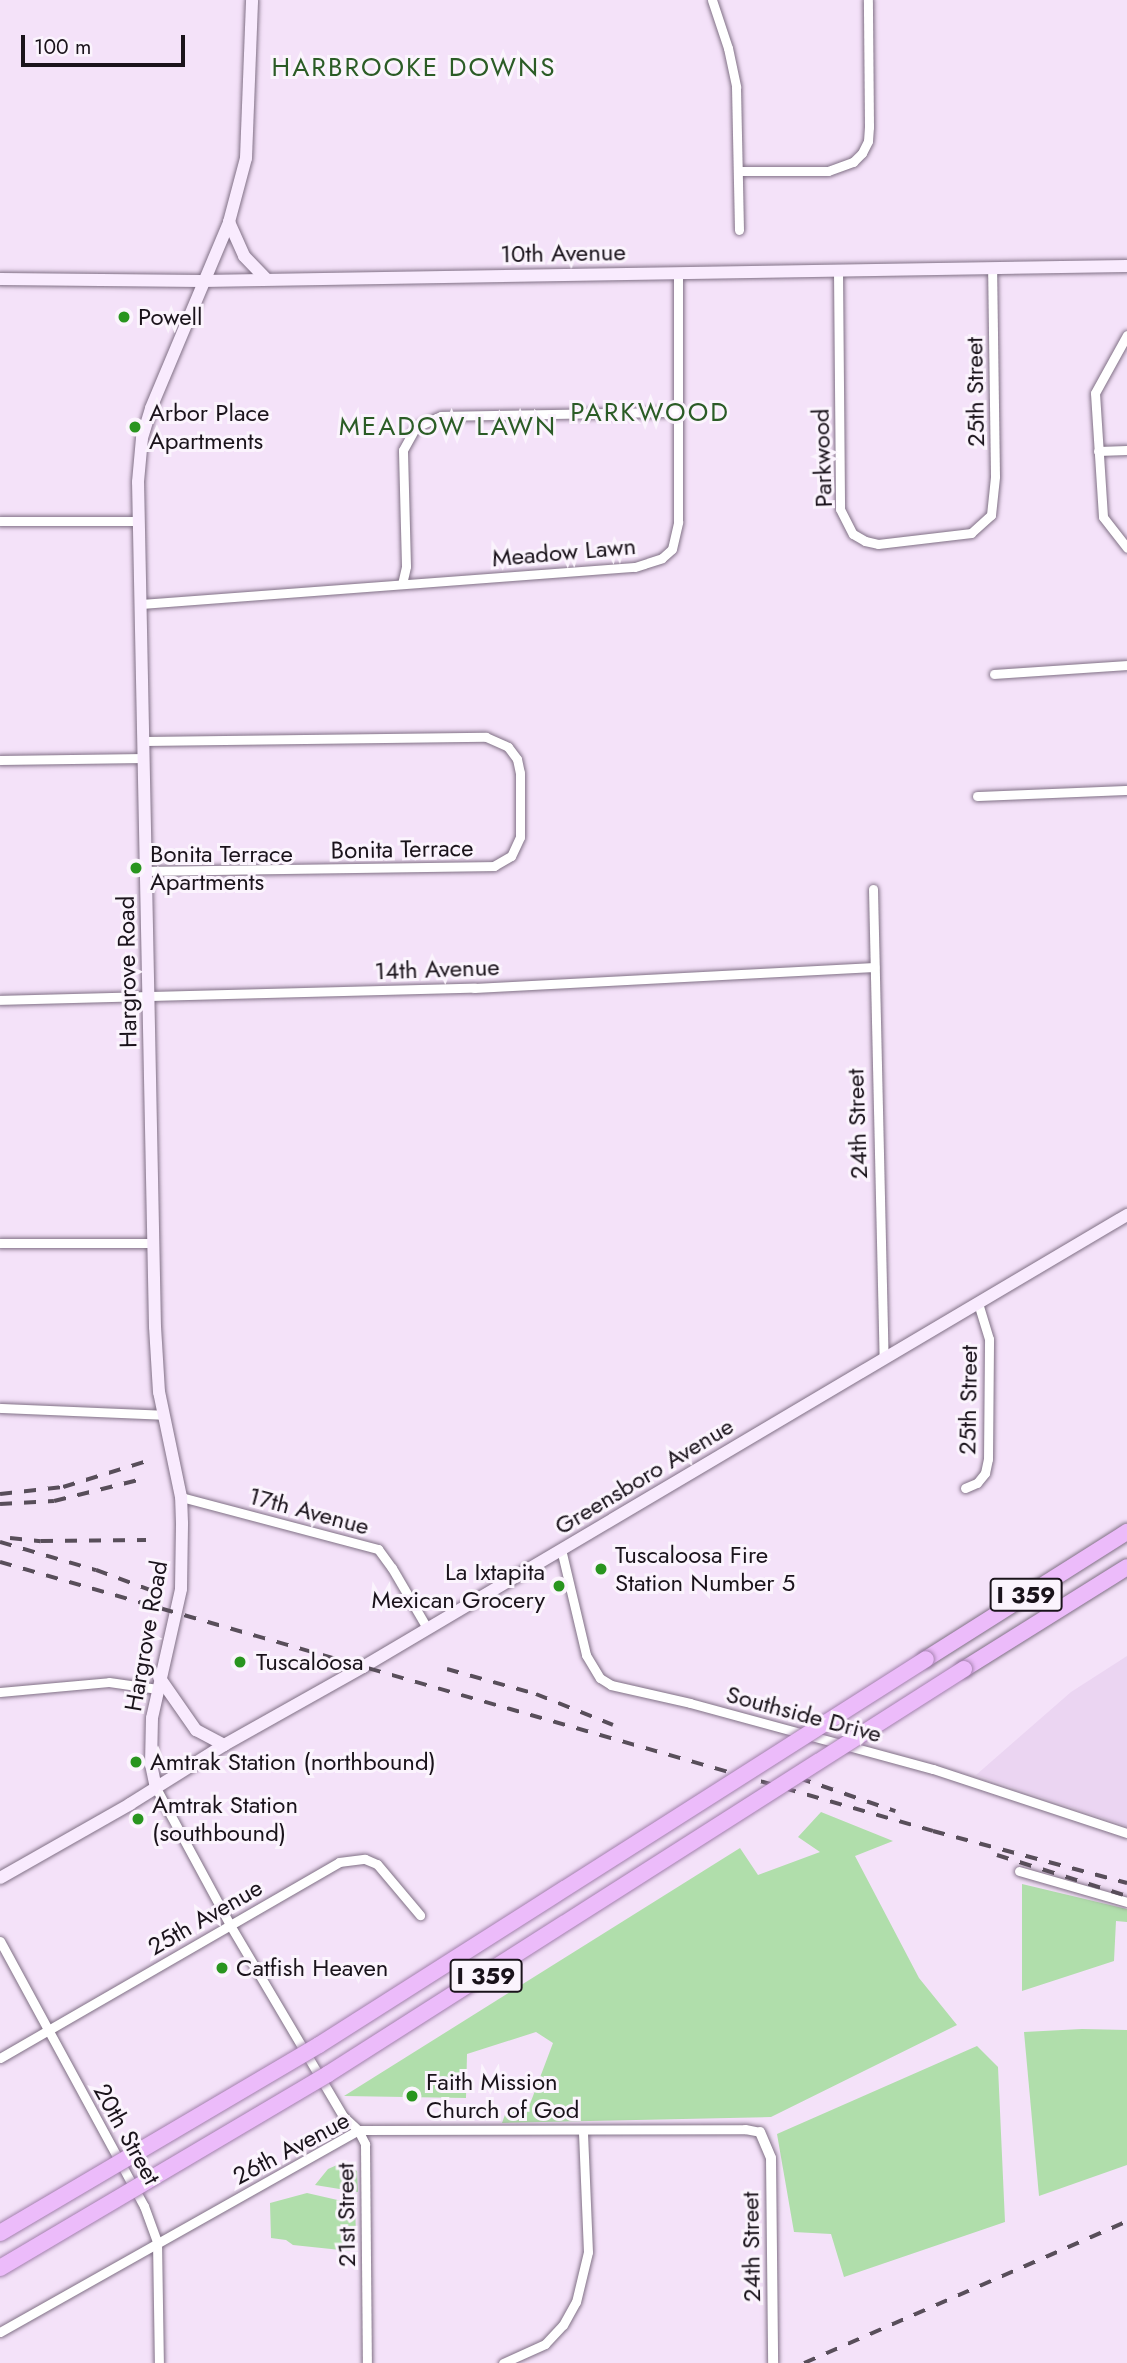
<!DOCTYPE html>
<style>
body{margin:0}
#map{position:relative;width:1127px;height:2363px;overflow:hidden;background:#f4e2f9;font-family:Jost,sans-serif}
div>[style]{position:absolute}
.built>*{inset:0;background:#ebd5f2}
.green>*{inset:0;background:#b0deab}
.roads{filter:drop-shadow(0 0 2px #807085) drop-shadow(0 0 2px #807085)}
.minor>*{height:9px;margin:-4.5px;padding:0 4.5px;transform-origin:4.5px;border-radius:4.5px;background:#fff}
.tertiary>*{height:10px;margin:-5px;padding:0 5px;transform-origin:5px;border-radius:5px;background:#fff}
.secondary>*{height:12px;margin:-6px;padding:0 6px;transform-origin:6px;border-radius:6px;background:#f9ebfe}
.motorway>*{height:16px;margin:-8px;padding:0 8px;transform-origin:8px;border-radius:8px;background:#ecbbfa}
.rail>*{height:3.5px;margin-top:-1.75px;transform-origin:0;background:repeating-linear-gradient(90deg,#584e5a 0 12px,transparent 0 24px)}
.bridges{filter:drop-shadow(0 0 2px #a280ac) drop-shadow(0 0 2px #a280ac)}
.motorway-bridge>*{height:16px;margin:-8px;padding:0 8px;transform-origin:8px;border-radius:8px;background:#ecbbfa}
.dots>*{width:19px;height:19px;translate:-50% -50%;box-sizing:border-box;border:4px solid #fbf4fd;border-radius:50%}
span{translate:-50% -50%;white-space:nowrap;text-align:center;line-height:1.15;-webkit-text-stroke:6px #fbf4fd;paint-order:stroke}
.shield-label span{padding:2px 5px;background:#fbf4fd;border:2px solid;border-radius:5px;-webkit-text-stroke-width:0}
.shield-label{font-size:23px;color:#1a131b;font-weight:700}
.street-label{font-size:24px;color:#1a131b}
.poi-label{font-size:24px;color:#1a131b}
.left{translate:0 -50%;text-align:left}
.right{translate:-100% -50%;text-align:right}
.neighbourhood-label{font-size:26px;color:#2b5c26;letter-spacing:2px}
.scale{position:absolute;left:21px;top:35px;width:164px;height:32px;box-sizing:border-box;border:4px solid #1a131b;border-top:0;padding-left:9px;font-size:21px;line-height:24px;white-space:nowrap;color:#1a131b;-webkit-text-stroke:5px #fbf4fd;paint-order:stroke}
</style>
<div id="map">
<div class="built">
<div style="clip-path:polygon(1127px 1656px,1127px 1826px,976px 1775px,1071px 1692px)"></div>
</div>
<div class="green">
<div style="clip-path:polygon(821px 1812px,893px 1841px,855px 1856px,919px 1978px,957px 2025px,771px 2117px,502px 2123px,507px 2109px,530px 2104px,553px 2043px,536px 2032px,467px 2054px,466px 2098px,344px 2096px,740px 1848px,758px 1875px,820px 1852px,798px 1837px)"></div>
<div style="clip-path:polygon(1022px 1884px,1127px 1909px,1127px 1922px,1116px 1921px,1114px 1961px,1022px 1991px)"></div>
<div style="clip-path:polygon(1082px 2029px,1127px 2030px,1127px 2165px,1039px 2196px,1024px 2032px)"></div>
<div style="clip-path:polygon(977px 2046px,998px 2067px,1005px 2222px,844px 2277px,831px 2234px,794px 2232px,777px 2134px)"></div>
<div style="clip-path:polygon(337px 2165px,357px 2171px,358px 2192px,315px 2185px,328px 2169px)"></div>
<div style="clip-path:polygon(307px 2193px,355px 2204px,356px 2235px,350px 2240px,350px 2251px,293px 2245px,286px 2240px,271px 2238px,270px 2203px)"></div>
</div>
<div class="roads">
<div class="minor">
<div style="left:712px;top:0;width:51px;rotate:71.6deg"></div>
<div style="left:728px;top:48px;width:40px;rotate:78deg"></div>
<div style="left:736px;top:87px;width:143px;rotate:88.8deg"></div>
<div style="left:739px;top:171px;width:89px"></div>
<div style="left:828px;top:171px;width:27px;rotate:-20deg"></div>
<div style="left:853px;top:162px;width:13px;rotate:-45deg"></div>
<div style="left:862px;top:153px;width:13px;rotate:-63deg"></div>
<div style="left:868px;top:141px;width:14px;rotate:-86deg"></div>
<div style="left:869px;top:127px;width:127px;rotate:-90.5deg"></div>
<div style="left:838px;top:271px;width:238px;rotate:89.5deg"></div>
<div style="left:840px;top:509px;width:28px;rotate:63deg"></div>
<div style="left:853px;top:534px;width:14px;rotate:30deg"></div>
<div style="left:865px;top:541px;width:13px;rotate:13deg"></div>
<div style="left:878px;top:544px;width:94px;rotate:-6.7deg"></div>
<div style="left:971px;top:533px;width:27px;rotate:-42deg"></div>
<div style="left:991px;top:515px;width:39px;rotate:-84deg"></div>
<div style="left:995px;top:476px;width:208px;rotate:-90.8deg"></div>
<div style="left:1127px;top:335px;width:66px;rotate:118.9deg"></div>
<div style="left:1095px;top:393px;width:124px;rotate:86.3deg"></div>
<div style="left:1103px;top:517px;width:39px;rotate:52deg"></div>
<div style="left:1098px;top:451px;width:29px;rotate:-2deg"></div>
<div style="left:0;top:521px;width:138px"></div>
<div style="left:402px;top:584px;width:18px;rotate:-77deg"></div>
<div style="left:406px;top:566px;width:116px;rotate:-91.5deg"></div>
<div style="left:403px;top:450px;width:26px;rotate:-61deg"></div>
<div style="left:416px;top:427px;width:27px;rotate:-24deg"></div>
<div style="left:441px;top:416px;width:236px;rotate:-1deg"></div>
<div style="left:141px;top:604px;width:495px;rotate:-4.3deg"></div>
<div style="left:635px;top:567px;width:28px;rotate:-18deg"></div>
<div style="left:662px;top:558px;width:13px;rotate:-42deg"></div>
<div style="left:672px;top:549px;width:28px;rotate:-77deg"></div>
<div style="left:678px;top:522px;width:250px;rotate:-90deg"></div>
<div style="left:994px;top:674px;width:133px;rotate:-3.9deg"></div>
<div style="left:144px;top:741px;width:342px;rotate:-0.7deg"></div>
<div style="left:486px;top:737px;width:24px;rotate:24deg"></div>
<div style="left:508px;top:747px;width:15px;rotate:53deg"></div>
<div style="left:517px;top:759px;width:14px;rotate:78deg"></div>
<div style="left:520px;top:773px;width:64px;rotate:90deg"></div>
<div style="left:520px;top:837px;width:21px;rotate:115deg"></div>
<div style="left:511px;top:856px;width:20px;rotate:150deg"></div>
<div style="left:494px;top:866px;width:348px;rotate:179.2deg"></div>
<div style="left:0;top:760px;width:144px;rotate:-0.8deg"></div>
<div style="left:977px;top:796px;width:150px;rotate:-2.3deg"></div>
<div style="left:873px;top:889px;width:469px;rotate:88.7deg"></div>
<div style="left:0;top:1000px;width:474px;rotate:-1.5deg"></div>
<div style="left:474px;top:988px;width:401px;rotate:-3deg"></div>
<div style="left:0;top:1243px;width:153px"></div>
<div style="left:0;top:1408px;width:164px;rotate:2.4deg"></div>
<div style="left:965px;top:1488px;width:13px;rotate:-23deg"></div>
<div style="left:977px;top:1483px;width:13px;rotate:-51deg"></div>
<div style="left:985px;top:1473px;width:14px;rotate:-78deg"></div>
<div style="left:988px;top:1459px;width:120px;rotate:-89.5deg"></div>
<div style="left:989px;top:1339px;width:38px;rotate:-107deg"></div>
<div style="left:181px;top:1497px;width:204px;rotate:14.8deg"></div>
<div style="left:378px;top:1549px;width:24px;rotate:54deg"></div>
<div style="left:392px;top:1568px;width:69px;rotate:59.7deg"></div>
<div style="left:561px;top:1549px;width:109px;rotate:76.7deg"></div>
<div style="left:586px;top:1655px;width:27px;rotate:59deg"></div>
<div style="left:600px;top:1678px;width:13px;rotate:32deg"></div>
<div style="left:611px;top:1685px;width:81px;rotate:12.8deg"></div>
<div style="left:690px;top:1703px;width:252px;rotate:15.2deg"></div>
<div style="left:933px;top:1769px;width:204px;rotate:18.3deg"></div>
<div style="left:0;top:1692px;width:109px;rotate:-5.2deg"></div>
<div style="left:109px;top:1682px;width:49px;rotate:8.3deg"></div>
<div style="left:156px;top:1788px;width:156px;rotate:61.6deg"></div>
<div style="left:230px;top:1925px;width:222px;rotate:59.4deg"></div>
<div style="left:343px;top:2116px;width:21px;rotate:43deg"></div>
<div style="left:358px;top:2130px;width:16px;rotate:63deg"></div>
<div style="left:365px;top:2144px;width:219px;rotate:89.5deg"></div>
<div style="left:1019px;top:1871px;width:112px;rotate:16deg"></div>
<div style="left:0;top:1941px;width:302px;rotate:61.5deg"></div>
<div style="left:144px;top:2206px;width:37px;rotate:70deg"></div>
<div style="left:157px;top:2241px;width:122px;rotate:89.1deg"></div>
<div style="left:0;top:2058px;width:392px;rotate:-30deg"></div>
<div style="left:339px;top:1862px;width:26px;rotate:-7deg"></div>
<div style="left:365px;top:1859px;width:13px;rotate:23deg"></div>
<div style="left:377px;top:1864px;width:67px;rotate:49.9deg"></div>
<div style="left:0;top:2332px;width:411px;rotate:-29.4deg"></div>
<div style="left:358px;top:2130px;width:387px;rotate:-0.1deg"></div>
<div style="left:745px;top:2129px;width:15px;rotate:11deg"></div>
<div style="left:503px;top:2363px;width:46px;rotate:-24.3deg"></div>
<div style="left:545px;top:2344px;width:26px;rotate:-47deg"></div>
<div style="left:563px;top:2325px;width:26px;rotate:-61deg"></div>
<div style="left:576px;top:2302px;width:51px;rotate:-76.5deg"></div>
<div style="left:588px;top:2252px;width:121px;rotate:-92.4deg"></div>
</div>
<div class="tertiary">
<div style="left:760px;top:2132px;width:28px;rotate:67deg"></div>
<div style="left:771px;top:2158px;width:205px;rotate:89.4deg"></div>
</div>
<div class="secondary">
<div style="left:229px;top:222px;width:37px;rotate:66deg"></div>
<div style="left:244px;top:256px;width:32px;rotate:46deg"></div>
<div style="left:0;top:279px;width:202px;rotate:0.6deg"></div>
<div style="left:202px;top:281px;width:925px;rotate:-0.93deg"></div>
<div style="left:159px;top:1677px;width:65px;rotate:55.1deg"></div>
<div style="left:196px;top:1730px;width:32px;rotate:28deg"></div>
<div style="left:156px;top:1788px;width:24px;rotate:-102deg"></div>
<div style="left:151px;top:1765px;width:47px;rotate:-88.8deg"></div>
<div style="left:152px;top:1718px;width:132px;rotate:-77.3deg"></div>
<div style="left:181px;top:1589px;width:66px;rotate:-89.1deg"></div>
<div style="left:182px;top:1523px;width:26px;rotate:-92deg"></div>
<div style="left:181px;top:1497px;width:107px;rotate:-101.8deg"></div>
<div style="left:159px;top:1392px;width:65px;rotate:-93.5deg"></div>
<div style="left:155px;top:1327px;width:845px;rotate:-91.15deg"></div>
<div style="left:138px;top:482px;width:44px;rotate:-84.8deg"></div>
<div style="left:142px;top:438px;width:31px;rotate:-73deg"></div>
<div style="left:151px;top:408px;width:202px;rotate:-67.2deg"></div>
<div style="left:229px;top:222px;width:66px;rotate:-75.1deg"></div>
<div style="left:246px;top:158px;width:158px;rotate:-87.8deg"></div>
<div style="left:0;top:1878px;width:150px;rotate:-29.6deg"></div>
<div style="left:130px;top:1804px;width:111px;rotate:-32.1deg"></div>
<div style="left:224px;top:1745px;width:159px;rotate:-29.3deg"></div>
<div style="left:363px;top:1667px;width:888px;rotate:-30.61deg"></div>
</div>
<div class="motorway">
<div style="left:926px;top:1659px;width:238px;rotate:-32.3deg"></div>
<div style="left:964px;top:1669px;width:192px;rotate:-32deg"></div>
</div>
</div>
<div class="rail">
<div style="left:0;top:1494px;width:63px;rotate:-6.3deg"></div>
<div style="left:63px;top:1487px;width:85px;rotate:-17.2deg"></div>
<div style="left:0;top:1504px;width:54px;rotate:-3.2deg"></div>
<div style="left:54px;top:1501px;width:95px;rotate:-14deg"></div>
<div style="left:10px;top:1538px;width:31px;rotate:6deg"></div>
<div style="left:41px;top:1541px;width:105px;rotate:-0.5deg"></div>
<div style="left:0;top:1542px;width:100px;rotate:16.3deg"></div>
<div style="left:96px;top:1570px;width:69px;rotate:20.3deg"></div>
<div style="left:0;top:1562px;width:971px;rotate:16.08deg"></div>
<div style="left:933px;top:1831px;width:201px;rotate:15deg"></div>
<div style="left:447px;top:1669px;width:92px;rotate:15.7deg"></div>
<div style="left:536px;top:1694px;width:83px;rotate:21.9deg"></div>
<div style="left:799px;top:1778px;width:102px;rotate:19deg"></div>
<div style="left:997px;top:1855px;width:136px;rotate:17.5deg"></div>
<div style="left:804px;top:2363px;width:353px;rotate:-23.7deg"></div>
</div>
<div class="bridges">
<div class="motorway-bridge">
<div style="left:0;top:2233px;width:370px;rotate:-30.5deg"></div>
<div style="left:319px;top:2045px;width:719px;rotate:-32.45deg"></div>
<div style="left:0;top:2268px;width:381px;rotate:-30.6deg"></div>
<div style="left:328px;top:2074px;width:754px;rotate:-32.49deg"></div>
</div>
</div>
<div class="dots">
<div style="left:124px;top:317px;background:#29951f"></div>
<div style="left:135px;top:427px;background:#29951f"></div>
<div style="left:136px;top:868px;background:#29951f"></div>
<div style="left:601px;top:1569px;background:#29951f"></div>
<div style="left:559px;top:1586px;background:#29951f"></div>
<div style="left:240px;top:1662px;background:#29951f"></div>
<div style="left:136px;top:1762px;background:#29951f"></div>
<div style="left:138px;top:1819px;background:#29951f"></div>
<div style="left:222px;top:1968px;background:#29951f"></div>
<div style="left:412px;top:2096px;background:#29951f"></div>
</div>
<div class="shield-label">
<span style="left:1026px;top:1595px">I 359</span>
<span style="left:486px;top:1976px">I 359</span>
</div>
<div class="street-label">
<span style="left:563px;top:253px;rotate:-1deg">10th Avenue</span>
<span style="left:975px;top:392px;rotate:-91deg">25th Street</span>
<span style="left:822px;top:458px;rotate:-92deg">Parkwood</span>
<span style="left:564px;top:552px;rotate:-5deg">Meadow Lawn</span>
<span style="left:402px;top:849px;rotate:-1deg">Bonita Terrace</span>
<span style="left:437px;top:969px;rotate:-2deg">14th Avenue</span>
<span style="left:127px;top:972px;rotate:-91deg">Hargrove Road</span>
<span style="left:857px;top:1124px;rotate:-92deg">24th Street</span>
<span style="left:968px;top:1400px;rotate:-89deg">25th Street</span>
<span style="left:644px;top:1476px;rotate:-31deg">Greensboro Avenue</span>
<span style="left:309px;top:1511px;rotate:15deg">17th Avenue</span>
<span style="left:146px;top:1636px;rotate:-80deg">Hargrove Road</span>
<span style="left:804px;top:1714px;rotate:15deg">Southside Drive</span>
<span style="left:205px;top:1917px;rotate:-30deg">25th Avenue</span>
<span style="left:127px;top:2134px;rotate:61deg">20th Street</span>
<span style="left:291px;top:2148px;rotate:-28deg">26th Avenue</span>
<span style="left:346px;top:2215px;rotate:-91deg">21st Street</span>
<span style="left:751px;top:2247px;rotate:-91deg">24th Street</span>
</div>
<div class="poi-label">
<span class="left" style="left:138px;top:317px">Powell</span>
<span class="left" style="left:149px;top:427px">Arbor Place<br>Apartments</span>
<span class="left" style="left:150px;top:868px">Bonita Terrace<br>Apartments</span>
<span class="left" style="left:615px;top:1569px">Tuscaloosa Fire<br>Station Number 5</span>
<span class="right" style="left:545px;top:1586px">La Ixtapita<br>Mexican Grocery</span>
<span class="left" style="left:256px;top:1662px">Tuscaloosa</span>
<span class="left" style="left:150px;top:1762px">Amtrak Station (northbound)</span>
<span class="left" style="left:152px;top:1819px">Amtrak Station<br>(southbound)</span>
<span class="left" style="left:236px;top:1968px">Catfish Heaven</span>
<span class="left" style="left:426px;top:2096px">Faith Mission<br>Church of God</span>
</div>
<div class="neighbourhood-label">
<span style="left:414px;top:68px">HARBROOKE DOWNS</span>
<span style="left:650px;top:413px">PARKWOOD</span>
<span style="left:448px;top:427px">MEADOW LAWN</span>
</div>
<div class="scale">100 m</div>
</div>
